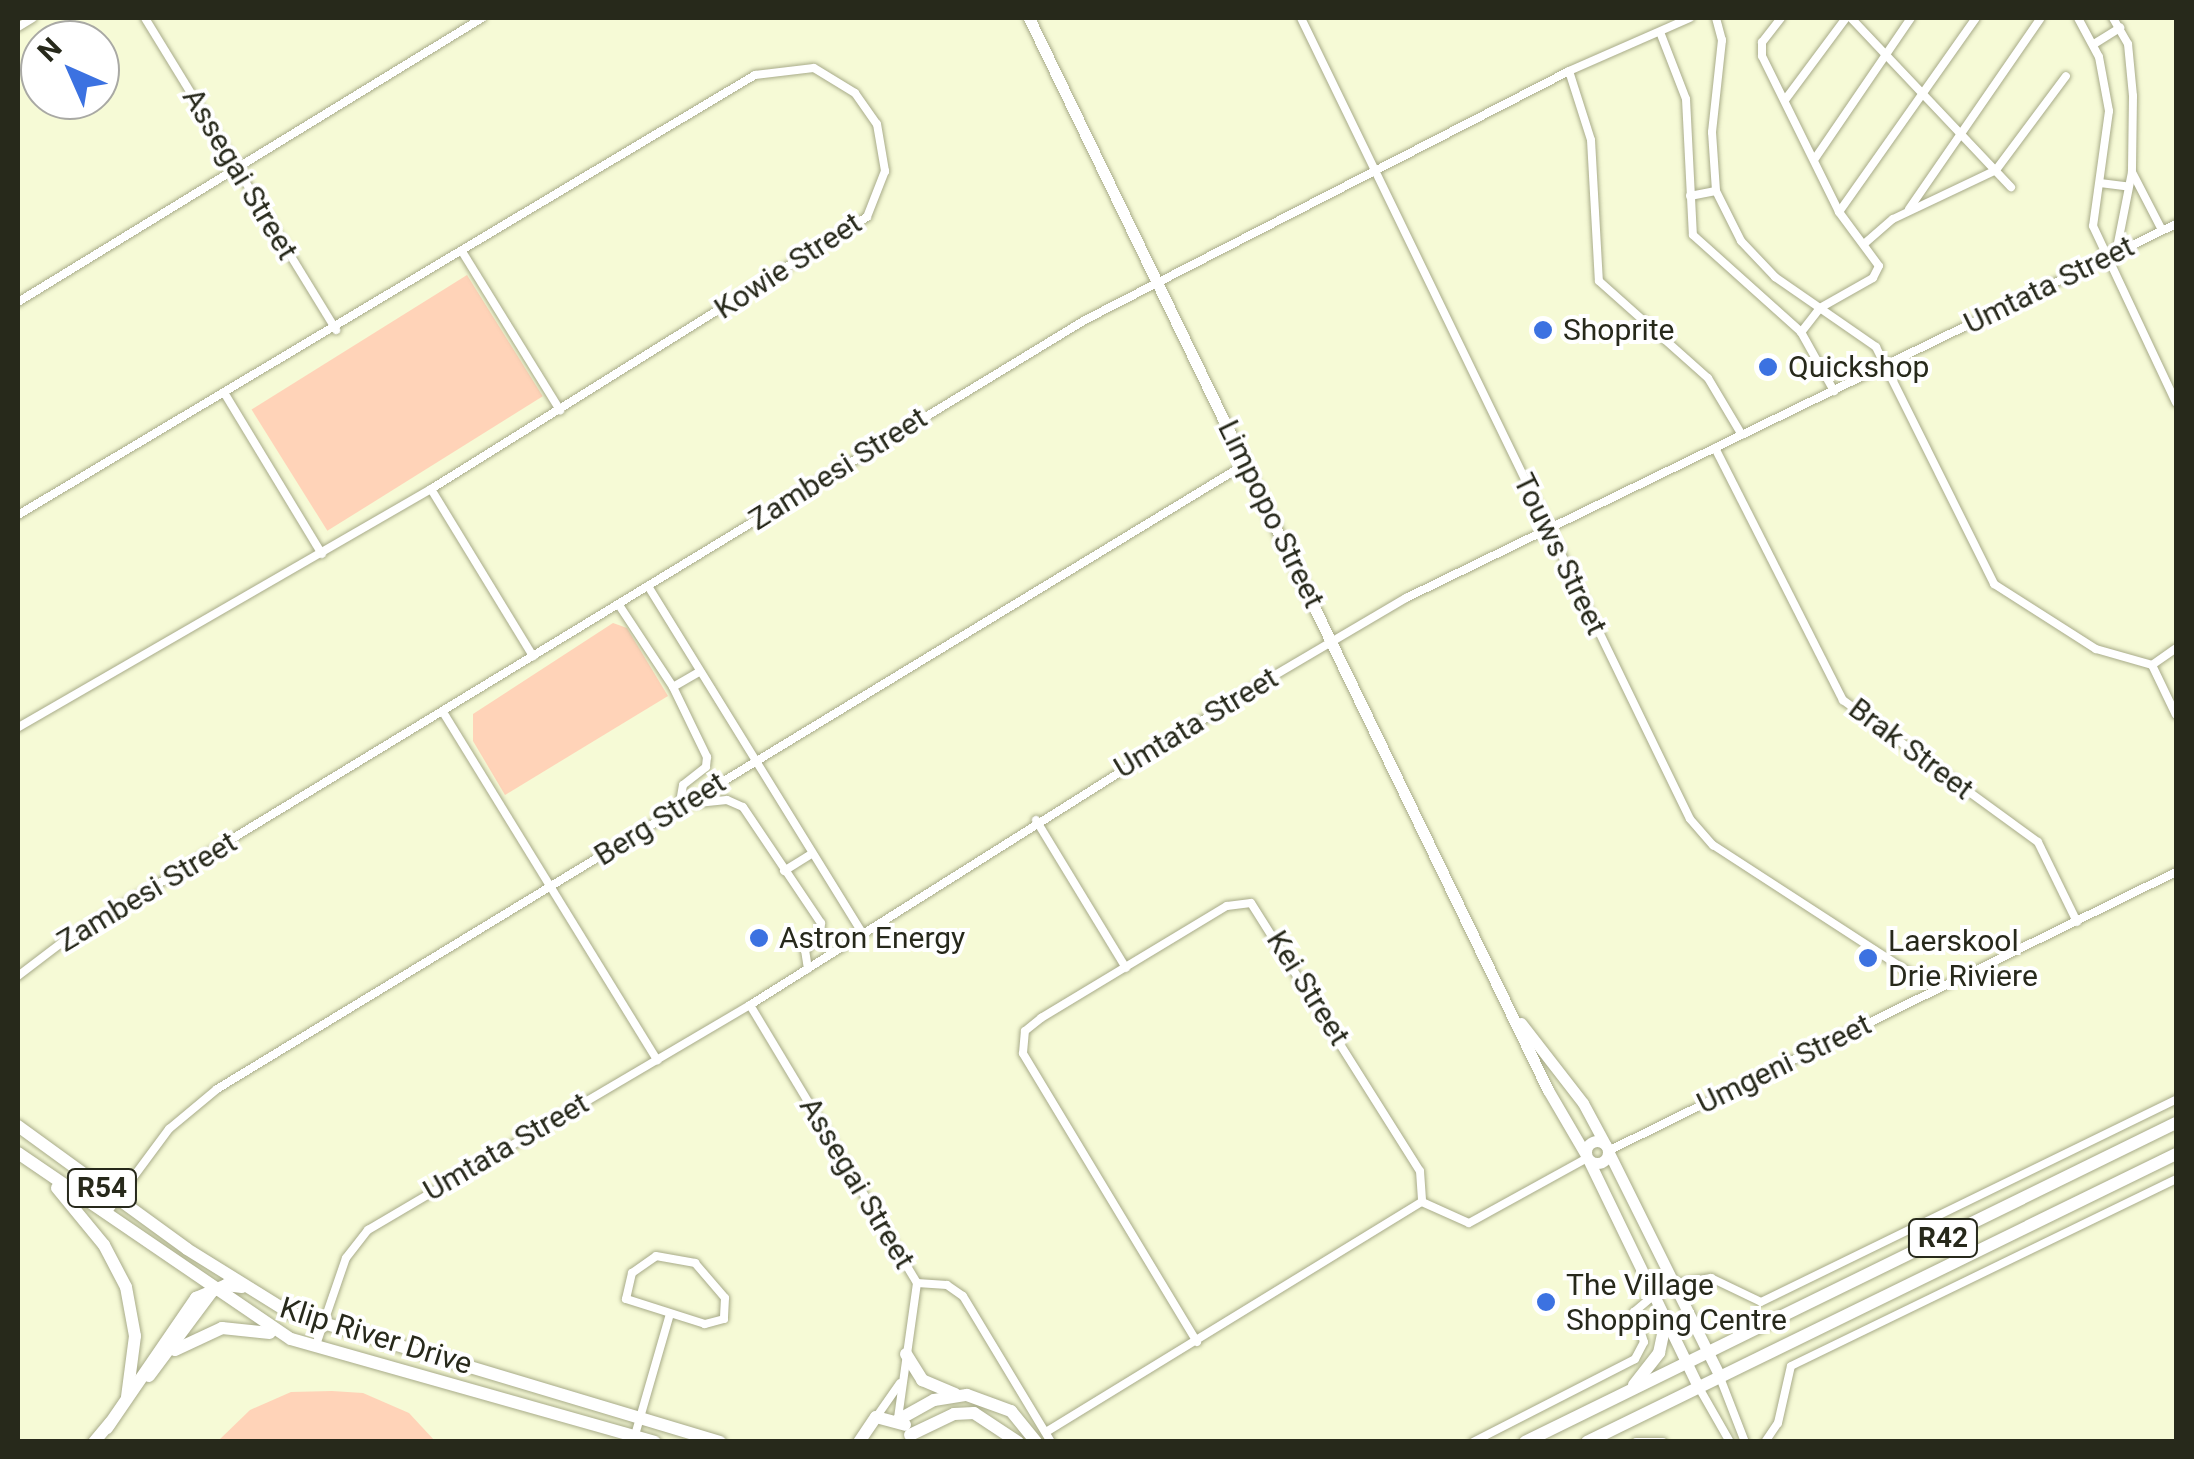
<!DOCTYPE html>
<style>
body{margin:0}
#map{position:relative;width:2194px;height:1459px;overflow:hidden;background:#f6fad6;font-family:Roboto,sans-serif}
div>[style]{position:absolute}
.green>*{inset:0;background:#ffd3b8;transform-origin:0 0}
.roads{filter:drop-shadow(0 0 2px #a8ab89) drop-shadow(0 0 2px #a8ab89)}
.street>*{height:8px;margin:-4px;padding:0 4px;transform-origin:4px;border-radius:4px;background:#fff}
.secondary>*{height:11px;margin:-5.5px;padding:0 5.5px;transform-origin:5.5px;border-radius:5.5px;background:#fff}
.secondary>.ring{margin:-5.5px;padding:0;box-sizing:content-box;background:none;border:11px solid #fff;border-radius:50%}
.primary>*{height:12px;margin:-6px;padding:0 6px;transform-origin:6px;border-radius:6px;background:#fff}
.dots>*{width:28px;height:28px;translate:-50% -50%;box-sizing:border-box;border:5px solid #fff;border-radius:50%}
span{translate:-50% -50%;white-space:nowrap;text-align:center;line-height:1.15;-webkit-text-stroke:8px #fff;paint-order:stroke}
.shield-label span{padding:2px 8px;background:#fff;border:2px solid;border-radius:8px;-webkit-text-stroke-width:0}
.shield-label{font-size:28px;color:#27291b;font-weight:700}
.street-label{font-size:30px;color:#27291b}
.poi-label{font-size:30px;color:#27291b}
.left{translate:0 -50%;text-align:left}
.frame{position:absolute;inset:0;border:20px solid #27291b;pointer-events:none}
.north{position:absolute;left:20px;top:20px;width:100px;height:100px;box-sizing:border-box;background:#fff;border:2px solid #a9a9a4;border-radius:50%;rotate:315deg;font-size:28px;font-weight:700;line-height:40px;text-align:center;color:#27291b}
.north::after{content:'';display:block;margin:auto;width:35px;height:45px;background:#3c72e1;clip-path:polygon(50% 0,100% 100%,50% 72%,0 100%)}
</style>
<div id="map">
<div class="green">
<div style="left:467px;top:275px;width:143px;height:254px;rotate:58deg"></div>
<div style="clip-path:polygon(613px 623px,627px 628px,668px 696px,505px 795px,473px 741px,473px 714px)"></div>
<div style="clip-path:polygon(332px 1391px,363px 1393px,409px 1413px,435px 1441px,218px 1441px,250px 1410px,291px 1392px)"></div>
</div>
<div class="roads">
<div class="street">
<div style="left:145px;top:18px;width:366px;rotate:58.5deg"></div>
<div style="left:1301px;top:18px;width:890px;rotate:64.1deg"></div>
<div style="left:1690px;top:819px;width:35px;rotate:49deg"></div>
<div style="left:1713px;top:845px;width:266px;rotate:33deg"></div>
<div style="left:1716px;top:18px;width:23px;rotate:75deg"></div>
<div style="left:1722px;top:40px;width:93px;rotate:96.2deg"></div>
<div style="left:1712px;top:132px;width:59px;rotate:86.1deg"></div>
<div style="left:1716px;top:191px;width:56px;rotate:63.4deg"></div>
<div style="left:1741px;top:241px;width:50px;rotate:46.6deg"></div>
<div style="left:1775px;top:277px;width:123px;rotate:34.7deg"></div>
<div style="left:1876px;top:347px;width:265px;rotate:63.5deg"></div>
<div style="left:1994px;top:584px;width:121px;rotate:32.5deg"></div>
<div style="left:2096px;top:649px;width:58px;rotate:15.9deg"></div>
<div style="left:2152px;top:665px;width:55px;rotate:64.4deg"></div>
<div style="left:1781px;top:18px;width:31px;rotate:128deg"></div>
<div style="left:1762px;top:42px;width:14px;rotate:90deg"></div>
<div style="left:1762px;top:56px;width:174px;rotate:63.7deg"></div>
<div style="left:1839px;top:212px;width:67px;rotate:53.5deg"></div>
<div style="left:1879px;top:266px;width:13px;rotate:117deg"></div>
<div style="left:1873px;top:278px;width:61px;rotate:150.5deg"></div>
<div style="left:1820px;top:308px;width:31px;rotate:128deg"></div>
<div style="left:1851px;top:18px;width:233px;rotate:46.6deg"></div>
<div style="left:2078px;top:18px;width:44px;rotate:61.7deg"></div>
<div style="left:2099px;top:57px;width:55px;rotate:79.5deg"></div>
<div style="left:2109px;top:111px;width:116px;rotate:97.9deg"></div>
<div style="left:2093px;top:226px;width:195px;rotate:64.8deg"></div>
<div style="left:2113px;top:18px;width:30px;rotate:60deg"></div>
<div style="left:2128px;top:44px;width:52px;rotate:84.5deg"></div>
<div style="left:2133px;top:96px;width:76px;rotate:90.8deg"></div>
<div style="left:2132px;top:172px;width:83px;rotate:101.2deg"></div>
<div style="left:18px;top:27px;width:17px;rotate:-31deg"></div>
<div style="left:1660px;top:32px;width:72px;rotate:68.8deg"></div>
<div style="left:1686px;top:99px;width:136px;rotate:87.1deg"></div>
<div style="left:1693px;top:235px;width:145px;rotate:41.9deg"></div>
<div style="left:1801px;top:332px;width:68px;rotate:60.8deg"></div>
<div style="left:2094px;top:44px;width:31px;rotate:-32deg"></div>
<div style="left:1569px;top:71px;width:72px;rotate:72.3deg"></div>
<div style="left:1591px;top:140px;width:141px;rotate:86.8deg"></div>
<div style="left:1599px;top:281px;width:146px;rotate:41.7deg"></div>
<div style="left:1708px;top:378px;width:66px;rotate:59.2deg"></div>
<div style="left:1785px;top:100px;width:102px;rotate:-53.4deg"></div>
<div style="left:1814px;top:160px;width:172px;rotate:-55.7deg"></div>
<div style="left:2132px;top:172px;width:65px;rotate:62.7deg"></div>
<div style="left:2100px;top:183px;width:26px;rotate:7deg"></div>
<div style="left:1690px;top:196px;width:26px;rotate:-11deg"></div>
<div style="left:1909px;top:209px;width:231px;rotate:-55.4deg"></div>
<div style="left:1839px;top:212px;width:237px;rotate:-54.8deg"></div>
<div style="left:1864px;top:244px;width:38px;rotate:-41deg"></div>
<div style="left:1893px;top:219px;width:114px;rotate:-25.4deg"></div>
<div style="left:1996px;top:170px;width:117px;rotate:-53.3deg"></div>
<div style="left:463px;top:253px;width:185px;rotate:58.3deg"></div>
<div style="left:18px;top:302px;width:544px;rotate:-31.47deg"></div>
<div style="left:225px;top:394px;width:187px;rotate:58.8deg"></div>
<div style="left:1715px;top:448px;width:283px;rotate:63.1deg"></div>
<div style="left:1843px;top:700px;width:241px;rotate:36.1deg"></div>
<div style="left:2038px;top:842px;width:89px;rotate:64deg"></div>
<div style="left:431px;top:489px;width:196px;rotate:58.6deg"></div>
<div style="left:18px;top:515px;width:858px;rotate:-30.84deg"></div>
<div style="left:755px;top:75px;width:59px;rotate:-6.8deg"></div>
<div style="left:814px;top:68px;width:48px;rotate:31.4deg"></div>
<div style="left:855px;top:93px;width:38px;rotate:55deg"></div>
<div style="left:877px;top:124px;width:48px;rotate:80.3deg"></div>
<div style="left:885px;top:171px;width:49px;rotate:111.4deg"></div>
<div style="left:867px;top:217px;width:514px;rotate:148.04deg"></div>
<div style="left:431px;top:489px;width:477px;rotate:150deg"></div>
<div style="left:648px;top:586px;width:409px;rotate:58.3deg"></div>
<div style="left:619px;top:605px;width:98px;rotate:56.6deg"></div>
<div style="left:673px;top:687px;width:78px;rotate:64.1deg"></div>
<div style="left:707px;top:757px;width:10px;rotate:96deg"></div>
<div style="left:706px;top:767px;width:29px;rotate:142deg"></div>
<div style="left:683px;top:785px;width:22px;rotate:100deg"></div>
<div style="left:2152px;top:665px;width:29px;rotate:-35deg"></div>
<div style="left:673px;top:687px;width:28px;rotate:-30deg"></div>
<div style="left:443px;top:712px;width:409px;rotate:58.4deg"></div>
<div style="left:688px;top:804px;width:39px;rotate:-6deg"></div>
<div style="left:727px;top:800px;width:17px;rotate:24deg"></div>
<div style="left:743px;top:807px;width:140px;rotate:56.1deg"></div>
<div style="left:821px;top:923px;width:13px;rotate:94deg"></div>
<div style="left:820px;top:936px;width:21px;rotate:137deg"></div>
<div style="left:805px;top:950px;width:19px;rotate:81deg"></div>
<div style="left:1036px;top:820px;width:173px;rotate:58.7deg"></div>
<div style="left:784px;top:871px;width:32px;rotate:-32deg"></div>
<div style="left:18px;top:976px;width:58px;rotate:-37.3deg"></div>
<div style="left:64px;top:941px;width:1195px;rotate:-31.31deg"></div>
<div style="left:1085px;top:320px;width:544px;rotate:-27.22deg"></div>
<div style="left:1569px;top:71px;width:132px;rotate:-23.7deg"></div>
<div style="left:750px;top:1005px;width:324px;rotate:59deg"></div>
<div style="left:917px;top:1283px;width:137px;rotate:98deg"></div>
<div style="left:1608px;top:1151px;width:633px;rotate:-26.16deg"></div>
<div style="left:106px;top:1214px;width:106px;rotate:-53.5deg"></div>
<div style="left:169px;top:1129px;width:62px;rotate:-39.8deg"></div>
<div style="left:217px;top:1089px;width:1205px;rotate:-31.29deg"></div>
<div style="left:656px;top:1256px;width:40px;rotate:10deg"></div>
<div style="left:695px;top:1263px;width:46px;rotate:49.4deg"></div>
<div style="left:725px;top:1298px;width:21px;rotate:93deg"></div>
<div style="left:724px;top:1319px;width:20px;rotate:165deg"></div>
<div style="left:705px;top:1324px;width:83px;rotate:-162.4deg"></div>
<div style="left:626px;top:1299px;width:27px;rotate:-77deg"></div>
<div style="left:632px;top:1273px;width:29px;rotate:-35deg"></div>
<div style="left:917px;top:1283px;width:30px;rotate:4deg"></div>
<div style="left:947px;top:1285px;width:19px;rotate:35deg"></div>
<div style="left:963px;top:1296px;width:170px;rotate:58.9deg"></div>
<div style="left:1197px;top:1342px;width:337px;rotate:-121.1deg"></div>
<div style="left:1023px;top:1053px;width:22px;rotate:-85deg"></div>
<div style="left:1025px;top:1031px;width:21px;rotate:-39deg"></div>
<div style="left:1041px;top:1018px;width:217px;rotate:-31.1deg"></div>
<div style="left:1227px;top:906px;width:24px;rotate:-7deg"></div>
<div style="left:1251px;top:903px;width:317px;rotate:57.8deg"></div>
<div style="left:1420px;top:1171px;width:31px;rotate:86deg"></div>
<div style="left:316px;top:1345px;width:92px;rotate:-71deg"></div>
<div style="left:346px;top:1258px;width:36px;rotate:-52deg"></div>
<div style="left:368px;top:1230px;width:443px;rotate:-30.5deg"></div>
<div style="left:750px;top:1005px;width:608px;rotate:-32.18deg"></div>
<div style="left:1265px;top:681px;width:164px;rotate:-30.5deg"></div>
<div style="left:1406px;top:598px;width:856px;rotate:-25.91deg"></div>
<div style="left:1719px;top:1375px;width:72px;rotate:68.8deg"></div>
<div style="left:1698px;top:1386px;width:64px;rotate:60.3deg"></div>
<div style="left:877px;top:1416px;width:40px;rotate:-55.1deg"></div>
<div style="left:1046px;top:1432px;width:441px;rotate:-31.5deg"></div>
<div style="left:1422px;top:1202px;width:51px;rotate:24.1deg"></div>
<div style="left:1469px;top:1223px;width:135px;rotate:-28.8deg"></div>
<div style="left:635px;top:1435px;width:123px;rotate:-73.9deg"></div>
<div style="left:1473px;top:1442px;width:182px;rotate:-27.1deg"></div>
<div style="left:1635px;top:1359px;width:19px;rotate:-62deg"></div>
<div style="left:1644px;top:1342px;width:32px;rotate:-108deg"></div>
<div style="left:1634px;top:1312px;width:42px;rotate:-40.2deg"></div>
<div style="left:1666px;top:1285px;width:46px;rotate:-8.8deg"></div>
<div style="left:1711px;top:1278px;width:55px;rotate:25.6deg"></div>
<div style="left:1761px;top:1302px;width:462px;rotate:-26deg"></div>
<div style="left:1636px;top:1442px;width:27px"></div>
<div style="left:1765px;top:1442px;width:23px;rotate:-56deg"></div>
<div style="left:1778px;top:1423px;width:58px;rotate:-77.2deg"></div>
<div style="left:1791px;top:1366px;width:428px;rotate:-25.9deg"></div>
</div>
<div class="secondary">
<div style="left:1029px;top:18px;width:1191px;rotate:64.17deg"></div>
<div style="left:1548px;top:1090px;width:75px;rotate:59.7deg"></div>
<div style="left:1521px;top:1023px;width:101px;rotate:52.2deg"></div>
<div style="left:1583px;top:1103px;width:47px;rotate:61.8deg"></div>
<div class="ring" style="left:1586px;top:1141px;width:11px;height:11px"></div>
<div style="left:1608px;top:1151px;width:250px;rotate:63.6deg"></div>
<div style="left:1589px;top:1161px;width:250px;rotate:64.2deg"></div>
</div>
<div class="primary">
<div style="left:18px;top:1126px;width:209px;rotate:36deg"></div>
<div style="left:187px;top:1249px;width:121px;rotate:31.9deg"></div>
<div style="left:290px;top:1313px;width:449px;rotate:16.7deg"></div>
<div style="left:18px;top:1153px;width:330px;rotate:34.3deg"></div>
<div style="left:291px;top:1339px;width:378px;rotate:15.8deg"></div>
<div style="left:57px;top:1188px;width:74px;rotate:50.5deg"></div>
<div style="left:104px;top:1245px;width:47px;rotate:62.4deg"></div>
<div style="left:126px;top:1287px;width:50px;rotate:79.6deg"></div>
<div style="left:135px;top:1336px;width:62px;rotate:97.5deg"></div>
<div style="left:175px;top:1350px;width:52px;rotate:-25.1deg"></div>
<div style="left:222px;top:1328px;width:48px;rotate:5.9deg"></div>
<div style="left:906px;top:1354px;width:31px;rotate:58deg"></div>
<div style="left:922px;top:1380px;width:36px;rotate:23deg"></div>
<div style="left:149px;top:1376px;width:107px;rotate:-53.3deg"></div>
<div style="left:1634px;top:1385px;width:41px;rotate:-52deg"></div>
<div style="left:1659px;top:1353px;width:34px;rotate:-78deg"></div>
<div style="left:898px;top:1420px;width:41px;rotate:-29.1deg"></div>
<div style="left:934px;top:1400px;width:33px;rotate:-9deg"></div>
<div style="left:967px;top:1395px;width:47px;rotate:20deg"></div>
<div style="left:1011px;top:1411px;width:40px;rotate:51deg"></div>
<div style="left:107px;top:1428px;width:158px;rotate:-55.6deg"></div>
<div style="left:196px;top:1298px;width:33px;rotate:-23deg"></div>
<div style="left:226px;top:1285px;width:16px;rotate:7deg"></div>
<div style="left:910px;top:1435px;width:49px;rotate:-25.5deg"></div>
<div style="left:954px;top:1414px;width:20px;rotate:-3deg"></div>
<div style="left:974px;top:1413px;width:53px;rotate:33.4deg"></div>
<div style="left:94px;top:1442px;width:26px;rotate:-50deg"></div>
<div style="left:859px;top:1442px;width:30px;rotate:-56deg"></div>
<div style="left:876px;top:1417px;width:30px;rotate:15deg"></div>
<div style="left:1525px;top:1442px;width:725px;rotate:-26.11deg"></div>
<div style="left:1587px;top:1442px;width:656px;rotate:-26.06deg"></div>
</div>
</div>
<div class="dots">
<div style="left:1543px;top:330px;background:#3c72e1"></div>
<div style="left:1768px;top:367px;background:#3c72e1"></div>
<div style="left:759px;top:938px;background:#3c72e1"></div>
<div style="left:1868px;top:958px;background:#3c72e1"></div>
<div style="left:1546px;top:1302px;background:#3c72e1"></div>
</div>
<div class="shield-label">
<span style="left:102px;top:1188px">R54</span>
<span style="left:1943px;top:1238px">R42</span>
</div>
<div class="street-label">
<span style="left:240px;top:174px;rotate:59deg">Assegai Street</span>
<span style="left:788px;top:266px;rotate:-33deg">Kowie Street</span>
<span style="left:2049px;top:285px;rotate:-26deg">Umtata Street</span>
<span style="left:838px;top:469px;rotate:-32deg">Zambesi Street</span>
<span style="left:1271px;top:514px;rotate:64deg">Limpopo Street</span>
<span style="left:1560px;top:554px;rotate:64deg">Touws Street</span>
<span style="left:1196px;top:723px;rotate:-31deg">Umtata Street</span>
<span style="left:1911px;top:749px;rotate:37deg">Brak Street</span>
<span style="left:660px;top:819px;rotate:-32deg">Berg Street</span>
<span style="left:147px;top:892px;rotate:-31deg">Zambesi Street</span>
<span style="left:1308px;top:988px;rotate:58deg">Kei Street</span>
<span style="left:1784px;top:1064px;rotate:-26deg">Umgeni Street</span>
<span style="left:506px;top:1147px;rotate:-30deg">Umtata Street</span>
<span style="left:857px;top:1183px;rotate:59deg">Assegai Street</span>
<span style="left:376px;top:1336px;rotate:17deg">Klip River Drive</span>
</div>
<div class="poi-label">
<span class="left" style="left:1563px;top:330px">Shoprite</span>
<span class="left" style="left:1788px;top:367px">Quickshop</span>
<span class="left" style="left:779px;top:938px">Astron Energy</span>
<span class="left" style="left:1888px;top:958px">Laerskool<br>Drie Riviere</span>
<span class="left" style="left:1566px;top:1302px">The Village<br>Shopping Centre</span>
</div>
<div class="frame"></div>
<div class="north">N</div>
</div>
